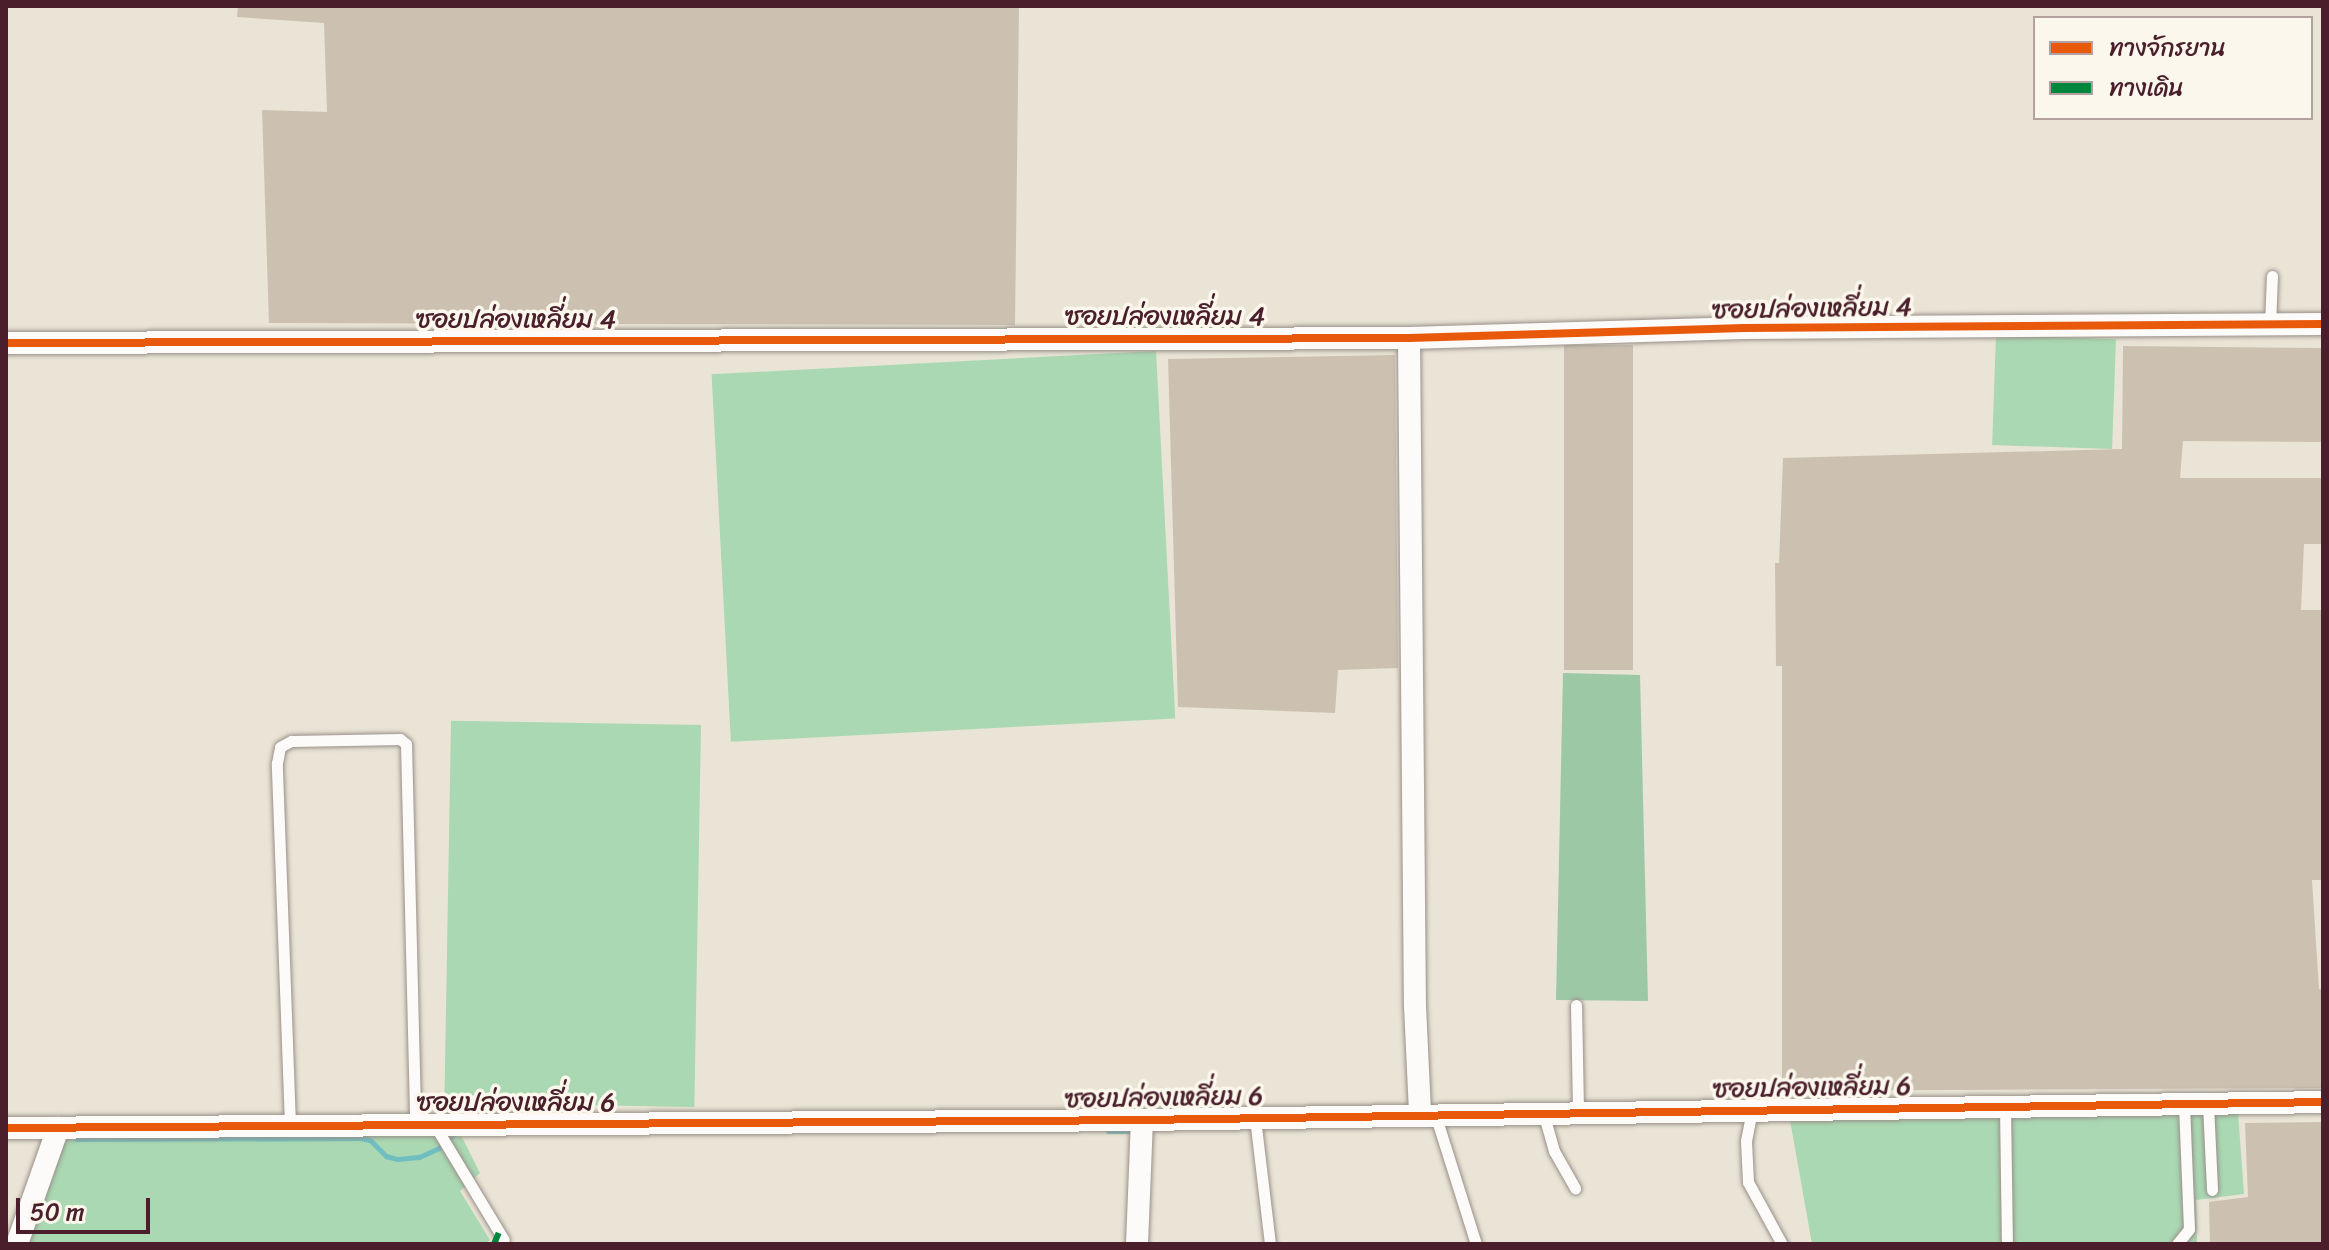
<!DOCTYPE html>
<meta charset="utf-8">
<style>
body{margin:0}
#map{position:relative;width:2329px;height:1250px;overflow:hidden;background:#e9e4d5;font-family:Sriracha,"Playpen Sans Thai",sans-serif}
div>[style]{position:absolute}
.green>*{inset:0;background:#a9d8b2;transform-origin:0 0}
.forest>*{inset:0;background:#9dc8a6}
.stream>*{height:5px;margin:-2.5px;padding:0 2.5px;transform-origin:2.5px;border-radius:2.5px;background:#71bec0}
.building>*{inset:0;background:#ccc1b1;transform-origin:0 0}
.roads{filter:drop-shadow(0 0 2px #998f89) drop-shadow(0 0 2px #998f89)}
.service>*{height:11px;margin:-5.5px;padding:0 5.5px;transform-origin:5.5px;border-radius:5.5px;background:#fcfbf9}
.minor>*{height:22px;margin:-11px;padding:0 11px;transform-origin:11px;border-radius:11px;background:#fcfbf9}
.quiet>*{height:6px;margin-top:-3px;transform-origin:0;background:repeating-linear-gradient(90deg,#00873e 0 12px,transparent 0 18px)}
.cycleway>*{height:8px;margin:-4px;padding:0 4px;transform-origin:4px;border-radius:4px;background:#e8590c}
span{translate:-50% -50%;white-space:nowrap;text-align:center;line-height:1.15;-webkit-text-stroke:7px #fbf7ec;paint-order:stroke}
.street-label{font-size:26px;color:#4a1f2b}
.frame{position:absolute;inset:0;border:8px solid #4a1f2b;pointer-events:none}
.legend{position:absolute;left:2033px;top:16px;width:280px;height:104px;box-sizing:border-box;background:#fbf7ec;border:2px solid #b4a19f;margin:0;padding:10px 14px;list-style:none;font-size:24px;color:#4a1f2b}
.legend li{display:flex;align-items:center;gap:16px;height:40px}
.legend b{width:40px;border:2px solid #b4a19f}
.scale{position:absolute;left:16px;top:1198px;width:134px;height:36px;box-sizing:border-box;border:4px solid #4a1f2b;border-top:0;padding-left:10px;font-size:24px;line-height:28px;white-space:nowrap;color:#4a1f2b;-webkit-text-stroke:6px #fbf7ec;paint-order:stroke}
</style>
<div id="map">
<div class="green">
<div style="left:1996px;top:335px;width:120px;height:110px;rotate:2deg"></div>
<div style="left:1156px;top:351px;width:368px;height:445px;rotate:87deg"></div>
<div style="left:701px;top:725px;width:382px;height:250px;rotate:91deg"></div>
<div style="clip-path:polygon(2238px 1113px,2244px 1194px,2196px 1200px,2197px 1244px,1812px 1244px,1790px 1120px)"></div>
<div style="clip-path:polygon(432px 1129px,462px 1137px,480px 1173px,460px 1191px,490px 1240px,486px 1244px,28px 1244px,58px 1153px,68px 1136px)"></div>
</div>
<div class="forest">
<div style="clip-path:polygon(1563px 673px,1640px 675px,1648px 1001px,1556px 1000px)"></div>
</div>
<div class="stream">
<div style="left:1108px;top:1131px;width:23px"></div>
<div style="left:76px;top:1139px;width:285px;rotate:-0.2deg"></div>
<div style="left:361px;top:1138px;width:9px;rotate:13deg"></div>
<div style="left:370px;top:1140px;width:23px;rotate:45deg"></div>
<div style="left:386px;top:1156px;width:11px;rotate:15deg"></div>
<div style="left:397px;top:1159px;width:22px;rotate:-5deg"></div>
<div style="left:419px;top:1157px;width:22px;rotate:-24deg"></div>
<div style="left:439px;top:1148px;width:22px;rotate:-43deg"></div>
</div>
<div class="building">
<div style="clip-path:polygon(238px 6px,1019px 6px,1015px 325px,269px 323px,262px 110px,327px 112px,324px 23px,237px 17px)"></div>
<div style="left:1633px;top:345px;width:325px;height:69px;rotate:90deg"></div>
<div style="clip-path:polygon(2123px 346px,2323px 348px,2323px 442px,2183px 441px,2180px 478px,2323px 478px,2323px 544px,2304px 544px,2301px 610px,2323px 610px,2323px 880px,2312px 880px,2319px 989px,2323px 990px,2323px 1088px,1782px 1091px,1782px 666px,1776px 666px,1775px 563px,1779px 563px,1783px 458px,2122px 449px)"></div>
<div style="clip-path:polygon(1395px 355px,1398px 668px,1338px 670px,1335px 713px,1178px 707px,1168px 359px)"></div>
<div style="clip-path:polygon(2323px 1122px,2323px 1244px,2210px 1244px,2209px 1202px,2248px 1197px,2245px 1123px)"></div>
</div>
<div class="roads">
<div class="service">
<div style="left:2270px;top:325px;width:49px;rotate:-87.7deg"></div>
<div style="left:1576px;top:1005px;width:106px;rotate:88.9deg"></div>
<div style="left:2208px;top:1104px;width:86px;rotate:87.3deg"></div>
<div style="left:2005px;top:1106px;width:138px;rotate:89.2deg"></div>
<div style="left:1752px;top:1110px;width:32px;rotate:101deg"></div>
<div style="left:1746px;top:1141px;width:41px;rotate:87.2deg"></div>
<div style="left:1748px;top:1182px;width:71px;rotate:61.3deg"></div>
<div style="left:1543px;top:1112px;width:41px;rotate:74.2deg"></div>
<div style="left:1554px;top:1151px;width:43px;rotate:60.4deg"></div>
<div style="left:1435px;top:1114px;width:136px;rotate:72.5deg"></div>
<div style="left:1255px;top:1118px;width:127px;rotate:83.2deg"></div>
<div style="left:434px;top:1124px;width:135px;rotate:58.9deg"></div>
<div style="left:290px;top:1125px;width:362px;rotate:-92.1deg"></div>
<div style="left:277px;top:763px;width:16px;rotate:-79deg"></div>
<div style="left:280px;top:747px;width:13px;rotate:-29deg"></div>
<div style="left:291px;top:741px;width:109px;rotate:-1.1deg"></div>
<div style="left:400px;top:739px;width:8px;rotate:40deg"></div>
<div style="left:406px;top:744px;width:379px;rotate:88.6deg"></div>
<div style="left:2177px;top:1244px;width:19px;rotate:-51deg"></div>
<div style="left:2189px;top:1229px;width:125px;rotate:-92.3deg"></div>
</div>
<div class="minor">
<div style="left:1409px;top:338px;width:668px;rotate:89.49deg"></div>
<div style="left:1415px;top:1006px;width:108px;rotate:87.3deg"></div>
<div style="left:6px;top:343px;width:1403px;rotate:-0.2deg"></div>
<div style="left:1409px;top:338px;width:335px;rotate:-1.7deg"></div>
<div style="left:1744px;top:328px;width:579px;rotate:-0.4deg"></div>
<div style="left:6px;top:1128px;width:1136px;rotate:-0.4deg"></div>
<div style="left:1142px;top:1120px;width:1181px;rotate:-0.87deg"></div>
<div style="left:17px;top:1244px;width:123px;rotate:-70.5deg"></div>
<div style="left:1137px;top:1244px;width:124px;rotate:-87.7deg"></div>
</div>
</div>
<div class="quiet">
<div style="left:494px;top:1244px;width:13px;rotate:-67deg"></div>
</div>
<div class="cycleway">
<div style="left:6px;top:343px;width:1403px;rotate:-0.2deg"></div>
<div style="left:1409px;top:338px;width:335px;rotate:-1.7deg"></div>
<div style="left:1744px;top:328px;width:579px;rotate:-0.4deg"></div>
<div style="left:6px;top:1128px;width:1136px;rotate:-0.4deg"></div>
<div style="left:1142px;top:1120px;width:1181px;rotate:-0.87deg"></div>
</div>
<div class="street-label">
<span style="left:1812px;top:309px;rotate:-1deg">ซอยปล่องเหลี่ยม 4</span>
<span style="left:1165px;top:317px">ซอยปล่องเหลี่ยม 4</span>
<span style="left:516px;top:320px">ซอยปล่องเหลี่ยม 4</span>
<span style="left:1812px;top:1088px;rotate:-1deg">ซอยปล่องเหลี่ยม 6</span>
<span style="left:1164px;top:1098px;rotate:-1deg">ซอยปล่องเหลี่ยม 6</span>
<span style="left:516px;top:1103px">ซอยปล่องเหลี่ยม 6</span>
</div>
<div class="frame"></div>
<ul class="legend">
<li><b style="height:10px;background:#e8590c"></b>ทางจักรยาน</li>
<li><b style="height:10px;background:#00873e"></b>ทางเดิน</li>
</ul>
<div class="scale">50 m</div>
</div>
